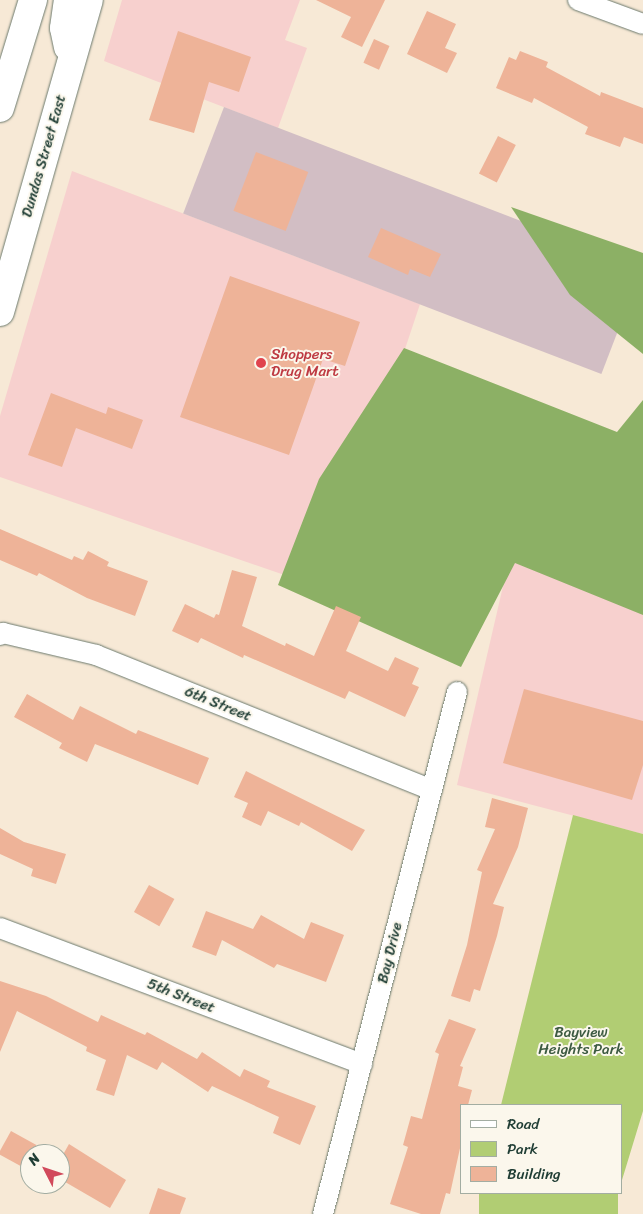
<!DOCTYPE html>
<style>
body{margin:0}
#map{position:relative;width:643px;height:1214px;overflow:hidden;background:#f7e9d6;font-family:Sriracha,sans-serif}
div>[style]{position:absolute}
.built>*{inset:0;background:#f7d0ce}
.industrial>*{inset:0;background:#d2bec4;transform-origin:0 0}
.green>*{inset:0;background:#b1cd73;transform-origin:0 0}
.forest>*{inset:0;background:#8cb065}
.building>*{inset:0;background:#eeb398;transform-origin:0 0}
.roads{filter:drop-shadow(0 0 1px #6b796d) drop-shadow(0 0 1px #6b796d)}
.minor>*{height:20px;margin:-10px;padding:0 10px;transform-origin:10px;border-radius:10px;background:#fff}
.primary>*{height:28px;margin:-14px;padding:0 14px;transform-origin:14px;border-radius:14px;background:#fff}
.dots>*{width:14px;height:14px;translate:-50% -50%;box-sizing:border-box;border:2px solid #fbf7ec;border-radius:50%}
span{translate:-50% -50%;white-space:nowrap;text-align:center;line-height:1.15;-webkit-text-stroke:4px #fbf7ec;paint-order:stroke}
.street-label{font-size:15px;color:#1f3d34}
.health-label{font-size:15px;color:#be3a42}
.left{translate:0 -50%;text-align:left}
.park-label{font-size:15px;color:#3c5a41}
.legend{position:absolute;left:460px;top:1104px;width:162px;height:90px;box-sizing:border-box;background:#fbf7ec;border:1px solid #a3ada2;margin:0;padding:6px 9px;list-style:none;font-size:15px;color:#1f3d34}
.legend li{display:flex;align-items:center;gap:10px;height:25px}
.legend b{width:25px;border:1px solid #a3ada2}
.north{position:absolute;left:20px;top:1144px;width:50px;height:50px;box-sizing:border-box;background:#fbf7ec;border:1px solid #a3ada2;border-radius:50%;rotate:311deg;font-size:14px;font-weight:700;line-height:20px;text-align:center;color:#1f3d34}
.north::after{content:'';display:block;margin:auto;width:18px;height:22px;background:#d1495b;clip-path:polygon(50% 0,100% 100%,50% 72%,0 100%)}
</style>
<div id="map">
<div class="built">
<div style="clip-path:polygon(122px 0,300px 0,285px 40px,307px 48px,278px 128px,104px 61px)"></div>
<div style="clip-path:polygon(72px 171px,420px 304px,325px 589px,0 477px,0 416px)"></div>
<div style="clip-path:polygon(513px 543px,643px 589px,643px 834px,457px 785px)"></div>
</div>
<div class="industrial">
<div style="left:224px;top:107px;width:448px;height:114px;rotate:21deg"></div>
</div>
<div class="green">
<div style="clip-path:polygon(573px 815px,643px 834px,643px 1111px,622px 1180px,622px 1105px,501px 1105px)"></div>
<div style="left:479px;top:1193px;width:139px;height:22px"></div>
</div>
<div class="forest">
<div style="clip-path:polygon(511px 207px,643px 253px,643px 354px,570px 295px)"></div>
<div style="clip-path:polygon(404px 348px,617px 432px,643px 400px,643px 615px,515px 563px,461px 667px,278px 585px,319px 479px)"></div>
</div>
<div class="building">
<div style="clip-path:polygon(316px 0,385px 0,362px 47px,341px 37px,351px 17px)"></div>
<div style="clip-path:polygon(427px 11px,456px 24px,445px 48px,457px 53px,447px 73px,407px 54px)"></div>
<div style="clip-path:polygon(178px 31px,251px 57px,239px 92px,209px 82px,194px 133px,149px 120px)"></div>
<div style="left:374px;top:39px;width:17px;height:26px;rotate:24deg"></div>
<div style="clip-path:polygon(520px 51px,548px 62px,546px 67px,600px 96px,601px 92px,643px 108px,643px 144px,624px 137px,620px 147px,585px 134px,588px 127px,534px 98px,532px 103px,496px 88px,509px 57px,516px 60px)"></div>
<div style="left:498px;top:136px;width:20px;height:42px;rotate:27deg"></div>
<div style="left:256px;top:152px;width:56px;height:63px;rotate:21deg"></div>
<div style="clip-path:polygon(381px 228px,441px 254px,430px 277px,410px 269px,408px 275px,368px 257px)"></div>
<div style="clip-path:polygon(230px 276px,360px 322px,345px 366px,323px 359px,289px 455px,180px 417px)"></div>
<div style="clip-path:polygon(51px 393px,106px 414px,108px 407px,143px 420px,132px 449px,76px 428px,62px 467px,28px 455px)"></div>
<div style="clip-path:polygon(0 529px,72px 560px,74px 556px,83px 560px,88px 551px,109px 562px,107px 566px,148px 581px,135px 616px,87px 598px,39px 573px,37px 576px,0 560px)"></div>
<div style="clip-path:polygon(232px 570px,257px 577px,242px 626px,285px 646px,286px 643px,314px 656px,336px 606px,361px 617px,346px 651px,388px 671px,395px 657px,419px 668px,412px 684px,419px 687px,405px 717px,349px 691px,345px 699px,244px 655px,243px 658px,201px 638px,198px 643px,172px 631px,185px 604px,214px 618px,216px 614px,219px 615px)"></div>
<div style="clip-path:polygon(524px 689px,643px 721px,643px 765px,632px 800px,503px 763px)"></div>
<div style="clip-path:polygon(27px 694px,73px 720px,80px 706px,136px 734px,138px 730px,209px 758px,198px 785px,95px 744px,87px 762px,59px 748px,62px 743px,14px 717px)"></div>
<div style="clip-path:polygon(246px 771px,365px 830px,352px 851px,301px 822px,299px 826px,268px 811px,261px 826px,242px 817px,248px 803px,234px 797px)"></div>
<div style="clip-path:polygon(492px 798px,528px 808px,518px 847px,493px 904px,504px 907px,497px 936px,480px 991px,474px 989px,470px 1002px,451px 996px,467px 945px,482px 872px,477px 870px,495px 829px,485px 827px)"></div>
<div style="clip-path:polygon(0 828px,24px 842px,66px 854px,56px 884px,31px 876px,33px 869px,0 854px)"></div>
<div style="left:149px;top:885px;width:29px;height:31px;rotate:29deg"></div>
<div style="clip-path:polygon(206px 911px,253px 929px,261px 915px,304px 939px,311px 922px,344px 935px,326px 982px,277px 964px,274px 968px,222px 940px,216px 956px,192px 947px)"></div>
<div style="clip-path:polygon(0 981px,46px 996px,98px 1022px,101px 1015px,145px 1035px,147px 1032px,197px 1059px,202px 1052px,240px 1077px,244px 1069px,270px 1081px,267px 1087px,316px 1106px,300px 1145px,273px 1133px,279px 1117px,212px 1086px,208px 1092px,162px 1062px,157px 1070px,127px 1055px,114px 1096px,96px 1090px,106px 1060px,86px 1051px,87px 1047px,17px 1011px,0 1052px)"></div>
<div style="clip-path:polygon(449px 1019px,476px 1029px,460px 1066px,463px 1067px,458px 1086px,472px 1090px,468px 1105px,462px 1105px,462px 1139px,450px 1194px,446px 1193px,440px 1214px,421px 1214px,390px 1204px,408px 1147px,403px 1145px,411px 1116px,422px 1119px,439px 1054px,435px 1052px)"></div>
<div style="left:11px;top:1131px;width:29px;height:26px;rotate:29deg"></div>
<div style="clip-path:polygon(69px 1144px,126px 1180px,110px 1208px,60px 1179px,60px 1160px)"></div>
<div style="clip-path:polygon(158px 1188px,186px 1198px,180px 1214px,149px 1214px)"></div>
</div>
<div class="roads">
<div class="minor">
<div style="left:578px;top:0;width:69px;rotate:20.3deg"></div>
<div style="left:0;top:635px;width:4px;rotate:-34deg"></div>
<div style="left:3px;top:633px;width:96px;rotate:13.3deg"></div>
<div style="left:96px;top:655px;width:361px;rotate:21.9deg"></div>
<div style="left:0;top:928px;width:387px;rotate:20.6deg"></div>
<div style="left:323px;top:1214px;width:539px;rotate:-75.6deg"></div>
</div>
<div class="primary">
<div style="left:68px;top:47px;width:19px;rotate:-102deg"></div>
<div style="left:64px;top:28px;width:28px;rotate:-82deg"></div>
<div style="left:0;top:108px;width:113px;rotate:-73deg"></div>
<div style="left:0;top:312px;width:324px;rotate:-74.1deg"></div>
</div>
</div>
<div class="dots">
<div style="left:261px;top:363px;background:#e0444e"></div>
</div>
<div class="street-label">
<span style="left:44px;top:156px;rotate:-74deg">Dundas Street East</span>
<span style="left:218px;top:704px;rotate:22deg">6th Street</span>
<span style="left:390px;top:953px;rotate:-76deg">Bay Drive</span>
<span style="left:181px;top:996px;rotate:21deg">5th Street</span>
</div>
<div class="health-label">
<span class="left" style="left:271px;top:363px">Shoppers<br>Drug Mart</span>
</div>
<div class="park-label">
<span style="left:581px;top:1041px">Bayview<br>Heights Park</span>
</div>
<ul class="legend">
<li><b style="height:6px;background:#fff"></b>Road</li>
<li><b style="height:14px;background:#b1cd73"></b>Park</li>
<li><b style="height:14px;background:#eeb398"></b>Building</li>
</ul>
<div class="north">N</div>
</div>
